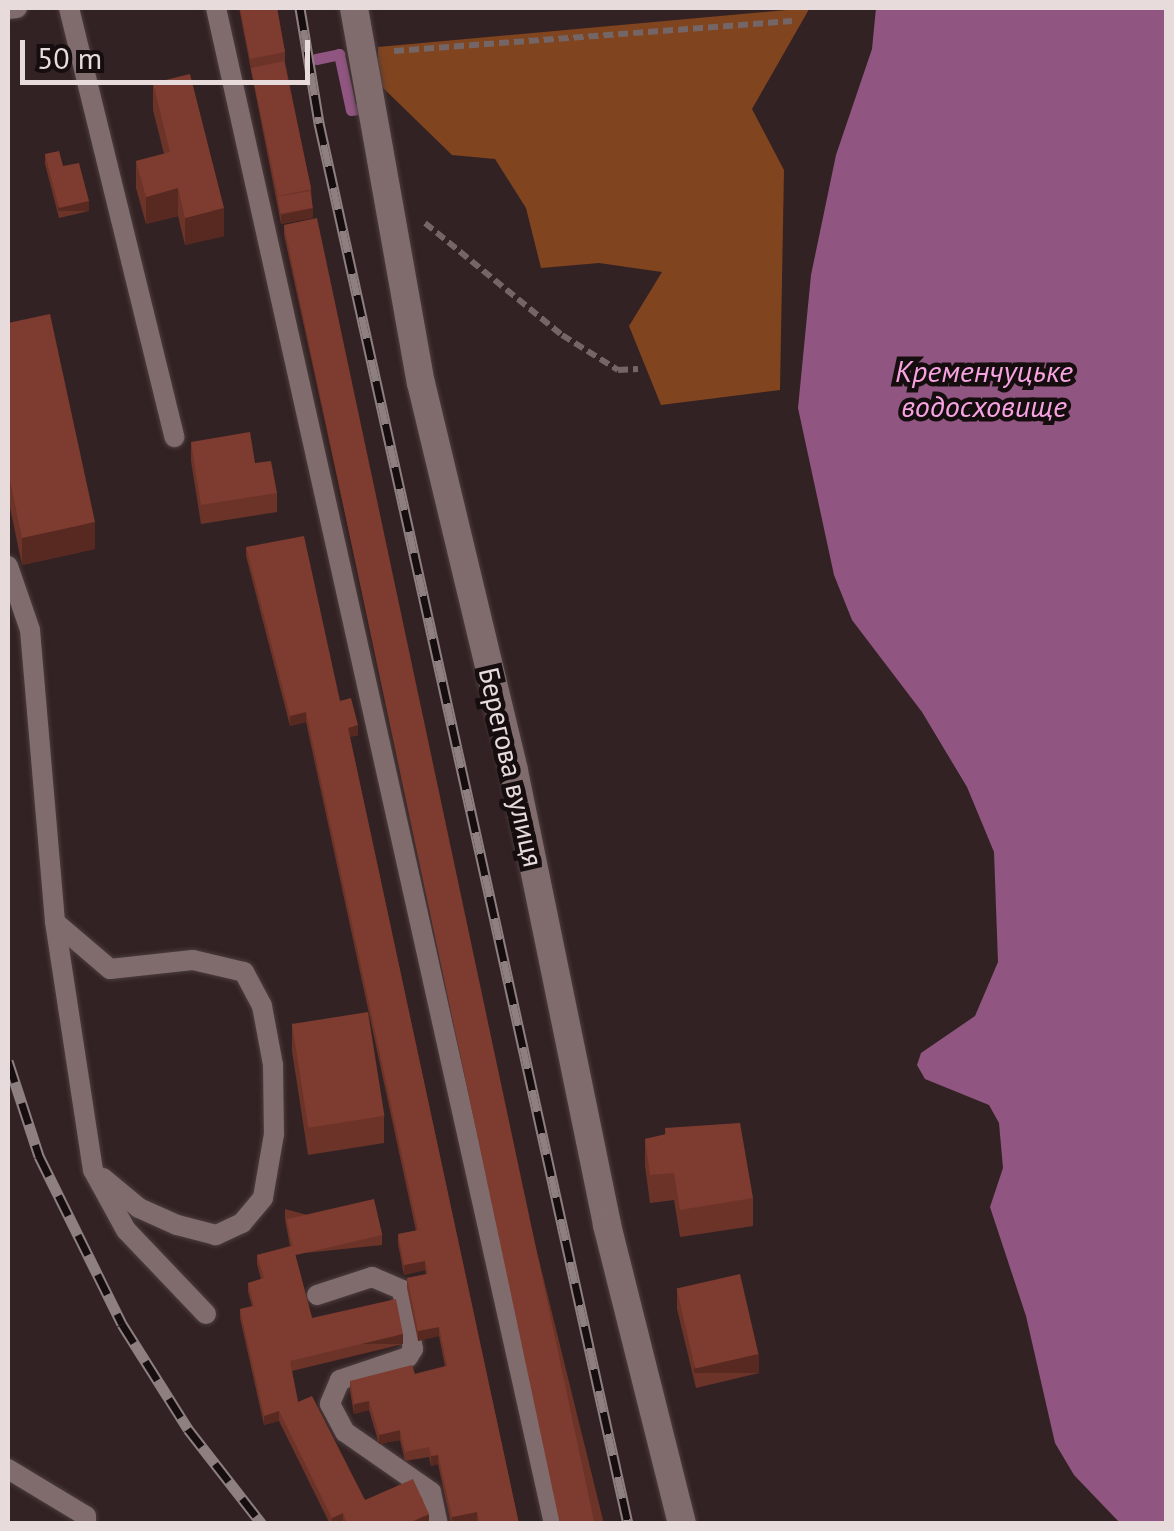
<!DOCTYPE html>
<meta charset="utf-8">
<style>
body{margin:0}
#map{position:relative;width:1174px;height:1531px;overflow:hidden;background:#332223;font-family:"PT Sans",sans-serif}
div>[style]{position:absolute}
.forest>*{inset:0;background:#80441f}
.water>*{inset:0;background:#905681}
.stream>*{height:11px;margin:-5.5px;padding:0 5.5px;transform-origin:5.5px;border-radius:5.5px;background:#905681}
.path>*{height:6px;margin-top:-3px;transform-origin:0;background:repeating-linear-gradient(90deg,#746566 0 10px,transparent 0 15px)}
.roads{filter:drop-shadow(0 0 2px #4b3d3e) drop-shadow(0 0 2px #4b3d3e)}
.service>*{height:20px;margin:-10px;padding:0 10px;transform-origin:10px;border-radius:10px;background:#816c6d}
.minor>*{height:28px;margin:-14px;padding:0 14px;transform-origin:14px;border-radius:14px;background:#816c6d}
.rail>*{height:11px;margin-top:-5.5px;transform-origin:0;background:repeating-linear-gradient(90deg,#150d0e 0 22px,#8e7f80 0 44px);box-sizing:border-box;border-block:2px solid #8e7f80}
.wall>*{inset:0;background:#6c3328}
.shaded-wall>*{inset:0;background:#582921;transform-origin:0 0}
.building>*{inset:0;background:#7e3b2f;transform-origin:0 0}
span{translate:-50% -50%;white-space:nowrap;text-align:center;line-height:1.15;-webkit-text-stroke:9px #150d0e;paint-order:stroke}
.street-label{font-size:28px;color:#e7dbdc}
.water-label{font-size:30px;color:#f7a3e1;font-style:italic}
.frame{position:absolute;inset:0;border:10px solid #e7dbdc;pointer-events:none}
.scale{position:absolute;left:20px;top:40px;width:290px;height:45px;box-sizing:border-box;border:5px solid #e7dbdc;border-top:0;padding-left:12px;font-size:30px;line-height:35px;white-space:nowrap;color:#e7dbdc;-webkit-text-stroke:8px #150d0e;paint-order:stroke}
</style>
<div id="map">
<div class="forest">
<div style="clip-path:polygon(808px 8px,808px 11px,752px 109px,784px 170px,780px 390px,661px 405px,629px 326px,662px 272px,599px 263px,541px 268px,526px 208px,495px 159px,452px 155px,378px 83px,378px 47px)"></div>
</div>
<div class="water">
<div style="clip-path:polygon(876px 8px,1166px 8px,1166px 1523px,1120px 1523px,1074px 1475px,1055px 1443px,1026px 1316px,990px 1207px,1003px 1168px,999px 1123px,989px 1105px,925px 1079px,917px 1065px,921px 1053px,975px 1016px,998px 962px,994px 852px,967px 787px,922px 712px,852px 620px,834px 575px,798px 408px,811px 275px,836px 155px,872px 49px)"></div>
</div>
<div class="stream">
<div style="left:316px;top:59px;width:24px;rotate:-12deg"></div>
<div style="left:339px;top:54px;width:57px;rotate:77.9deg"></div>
<div style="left:351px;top:110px;width:14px;rotate:-8deg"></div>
</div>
<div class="path">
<div style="left:394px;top:51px;width:399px;rotate:-4.3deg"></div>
<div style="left:425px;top:223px;width:177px;rotate:39.3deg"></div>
<div style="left:562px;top:335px;width:66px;rotate:32deg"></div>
<div style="left:618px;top:370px;width:20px;rotate:-3deg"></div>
</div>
<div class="roads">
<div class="service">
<div style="left:69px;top:8px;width:442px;rotate:76.2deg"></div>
<div style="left:216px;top:8px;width:1553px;rotate:77.43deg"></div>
<div style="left:8px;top:9px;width:9px;rotate:-6deg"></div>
<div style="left:8px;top:566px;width:68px;rotate:71deg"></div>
<div style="left:30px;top:630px;width:293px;rotate:85.1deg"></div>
<div style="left:55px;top:922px;width:251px;rotate:81.3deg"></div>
<div style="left:93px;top:1170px;width:68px;rotate:61.2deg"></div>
<div style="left:126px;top:1230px;width:116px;rotate:46.4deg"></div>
<div style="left:56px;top:923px;width:71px;rotate:40.4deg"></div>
<div style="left:110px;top:969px;width:83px;rotate:-6.2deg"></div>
<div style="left:193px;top:960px;width:52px;rotate:13.2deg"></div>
<div style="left:244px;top:972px;width:38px;rotate:62deg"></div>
<div style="left:262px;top:1006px;width:60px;rotate:79.4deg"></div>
<div style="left:273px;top:1065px;width:69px;rotate:89.2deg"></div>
<div style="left:274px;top:1134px;width:65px;rotate:99.8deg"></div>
<div style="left:263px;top:1198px;width:33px;rotate:130deg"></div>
<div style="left:242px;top:1223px;width:29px;rotate:155deg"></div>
<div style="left:216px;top:1235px;width:40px;rotate:-165.6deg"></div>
<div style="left:177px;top:1225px;width:42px;rotate:-155.9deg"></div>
<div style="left:139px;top:1208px;width:47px;rotate:-140.2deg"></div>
<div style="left:317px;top:1295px;width:58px;rotate:-18.1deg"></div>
<div style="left:372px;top:1277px;width:33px;rotate:23deg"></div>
<div style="left:402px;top:1290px;width:60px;rotate:79.4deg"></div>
<div style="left:413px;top:1349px;width:9px;rotate:122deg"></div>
<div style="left:408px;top:1357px;width:72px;rotate:161.3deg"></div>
<div style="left:340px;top:1380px;width:26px;rotate:113deg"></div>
<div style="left:330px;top:1404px;width:32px;rotate:62deg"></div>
<div style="left:345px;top:1432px;width:105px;rotate:34.9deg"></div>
<div style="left:431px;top:1492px;width:33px;rotate:78deg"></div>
<div style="left:8px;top:1469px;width:91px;rotate:31.1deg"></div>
<div style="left:86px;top:1516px;width:8px;rotate:90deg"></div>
</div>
<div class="minor">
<div style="left:354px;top:8px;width:381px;rotate:79.9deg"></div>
<div style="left:421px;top:383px;width:399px;rotate:76.5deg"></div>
<div style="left:514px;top:771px;width:463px;rotate:78.4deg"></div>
<div style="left:607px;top:1225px;width:308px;rotate:75.9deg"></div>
</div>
</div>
<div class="rail">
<div style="left:300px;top:8px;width:117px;rotate:80.6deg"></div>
<div style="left:319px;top:123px;width:1435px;rotate:77.56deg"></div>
<div style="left:8px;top:1061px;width:100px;rotate:71.9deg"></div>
<div style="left:39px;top:1156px;width:187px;rotate:63.7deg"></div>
<div style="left:122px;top:1324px;width:124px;rotate:57.8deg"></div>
<div style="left:188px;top:1429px;width:120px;rotate:52.1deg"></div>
</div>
<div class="wall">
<div style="clip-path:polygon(239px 8px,277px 8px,285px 52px,285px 62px,311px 189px,313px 218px,281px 224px)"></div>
<div style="clip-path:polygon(153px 83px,224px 236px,185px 245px,178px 216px,146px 224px,136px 188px,136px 161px,164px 154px,153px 110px)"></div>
<div style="clip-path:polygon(45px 154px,63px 166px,89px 211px,59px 218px,45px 164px)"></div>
<div style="clip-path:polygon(284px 225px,604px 1524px,566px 1524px,284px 235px)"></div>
<div style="clip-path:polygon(8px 323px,95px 549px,22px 565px,8px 498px)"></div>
<div style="clip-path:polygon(191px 442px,255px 463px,277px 493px,277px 512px,201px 524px,191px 461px)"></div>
<div style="clip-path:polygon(246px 547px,340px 701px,358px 735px,350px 737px,519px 1524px,478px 1524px,477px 1522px,451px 1524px,438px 1464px,431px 1466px,429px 1457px,405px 1461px,400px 1440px,379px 1444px,369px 1410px,354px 1414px,350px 1391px,350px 1381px,415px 1374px,445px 1366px,439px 1336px,418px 1341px,407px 1288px,407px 1278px,426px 1274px,425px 1270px,404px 1275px,398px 1244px,398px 1234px,416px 1231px,306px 722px,290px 726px,246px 556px)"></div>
<div style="clip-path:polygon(292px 1023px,384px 1116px,384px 1143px,308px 1155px,292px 1051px)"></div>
<div style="clip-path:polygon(665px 1128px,753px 1198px,753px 1226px,680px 1237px,674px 1200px,650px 1203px,645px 1166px,645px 1139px,665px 1135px)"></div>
<div style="clip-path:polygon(285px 1209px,382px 1235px,382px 1245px,295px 1254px,312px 1318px,403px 1344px,292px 1371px,298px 1402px,365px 1500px,429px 1523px,330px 1524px,279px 1421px,264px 1425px,240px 1318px,240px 1309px,252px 1306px,248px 1292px,248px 1283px,261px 1279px,257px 1264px,257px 1255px,290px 1246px,285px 1219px)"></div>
<div style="clip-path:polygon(677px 1290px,759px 1373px,696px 1388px,677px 1309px)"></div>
</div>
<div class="shaded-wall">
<div style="clip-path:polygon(178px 188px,178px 216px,146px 224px,146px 197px)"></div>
<div style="left:89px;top:201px;width:10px;height:31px;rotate:90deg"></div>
<div style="clip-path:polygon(224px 208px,224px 236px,185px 245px,185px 218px)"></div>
<div style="clip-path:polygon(313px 208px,313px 218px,281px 224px,281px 215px)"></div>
<div style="clip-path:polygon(95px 522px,95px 549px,22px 565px,22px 538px)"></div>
<div style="clip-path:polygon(306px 712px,306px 722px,290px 726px,290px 716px)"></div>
<div style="clip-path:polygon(358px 725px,358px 735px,348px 737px,348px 728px)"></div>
<div style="clip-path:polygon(425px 1261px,425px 1270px,404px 1275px,404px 1265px)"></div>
<div style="clip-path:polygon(439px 1327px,439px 1336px,418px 1341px,418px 1331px)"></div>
<div style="left:403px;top:1334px;width:10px;height:116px;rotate:90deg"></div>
<div style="left:759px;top:1354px;width:19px;height:65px;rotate:90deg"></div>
<div style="clip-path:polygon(369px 1401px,369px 1410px,354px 1414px,354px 1404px)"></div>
<div style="clip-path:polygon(279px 1411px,279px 1421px,264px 1425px,264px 1416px)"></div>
<div style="clip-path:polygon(400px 1430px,400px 1440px,379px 1444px,379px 1435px)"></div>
<div style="clip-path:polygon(438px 1455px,438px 1464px,431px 1466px,431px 1456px)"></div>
<div style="clip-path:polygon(477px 1512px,477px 1522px,452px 1524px,452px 1517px)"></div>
<div style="clip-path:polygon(343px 1513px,343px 1523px,332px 1524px,332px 1518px)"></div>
<div style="clip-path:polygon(429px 1514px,429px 1524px,407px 1524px)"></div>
</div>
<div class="building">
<div style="clip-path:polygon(240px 8px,277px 8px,285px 52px,250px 59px)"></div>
<div style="left:284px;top:61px;width:131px;height:34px;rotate:78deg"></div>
<div style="clip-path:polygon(190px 74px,224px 208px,185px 218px,178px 188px,146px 197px,136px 161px,170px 152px,153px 83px)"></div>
<div style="clip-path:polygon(59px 151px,63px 166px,79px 163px,89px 201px,59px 208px,45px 154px)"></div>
<div style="left:310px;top:191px;width:17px;height:33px;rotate:80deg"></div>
<div style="left:317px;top:218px;width:1337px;height:34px;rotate:78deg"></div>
<div style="clip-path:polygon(50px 314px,95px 522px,22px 538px,8px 471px,8px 323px)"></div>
<div style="clip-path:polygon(250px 432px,255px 463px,271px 461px,277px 493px,201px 505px,191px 442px)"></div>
<div style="clip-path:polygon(304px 536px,340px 701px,351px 698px,358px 725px,348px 728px,519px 1524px,480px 1524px,477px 1512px,452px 1517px,438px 1455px,431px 1456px,429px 1447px,405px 1452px,400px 1430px,379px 1435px,369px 1401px,354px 1404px,350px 1381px,412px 1365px,415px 1374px,447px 1366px,439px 1327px,418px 1331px,407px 1278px,428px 1274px,425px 1261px,404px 1265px,398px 1234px,418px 1230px,306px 712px,290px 716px,246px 547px)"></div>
<div style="left:368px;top:1012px;width:105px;height:77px;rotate:81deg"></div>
<div style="clip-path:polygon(740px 1123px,753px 1198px,680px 1210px,674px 1173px,650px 1175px,645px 1139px,666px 1134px,665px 1128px)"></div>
<div style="left:374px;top:1199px;width:37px;height:90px;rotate:77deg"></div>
<div style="clip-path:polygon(293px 1246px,312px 1318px,396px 1299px,403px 1334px,290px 1361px,298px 1402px,312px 1396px,365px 1500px,413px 1479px,429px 1514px,407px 1524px,347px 1524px,343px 1513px,332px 1518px,279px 1411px,264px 1416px,240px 1309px,254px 1306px,248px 1283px,264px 1278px,257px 1255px)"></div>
<div style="left:740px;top:1274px;width:82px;height:65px;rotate:77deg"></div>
</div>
<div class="street-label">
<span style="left:511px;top:767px;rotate:77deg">Берегова вулиця</span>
</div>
<div class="water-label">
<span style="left:984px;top:388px">Кременчуцьке<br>водосховище</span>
</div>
<div class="frame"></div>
<div class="scale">50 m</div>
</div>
